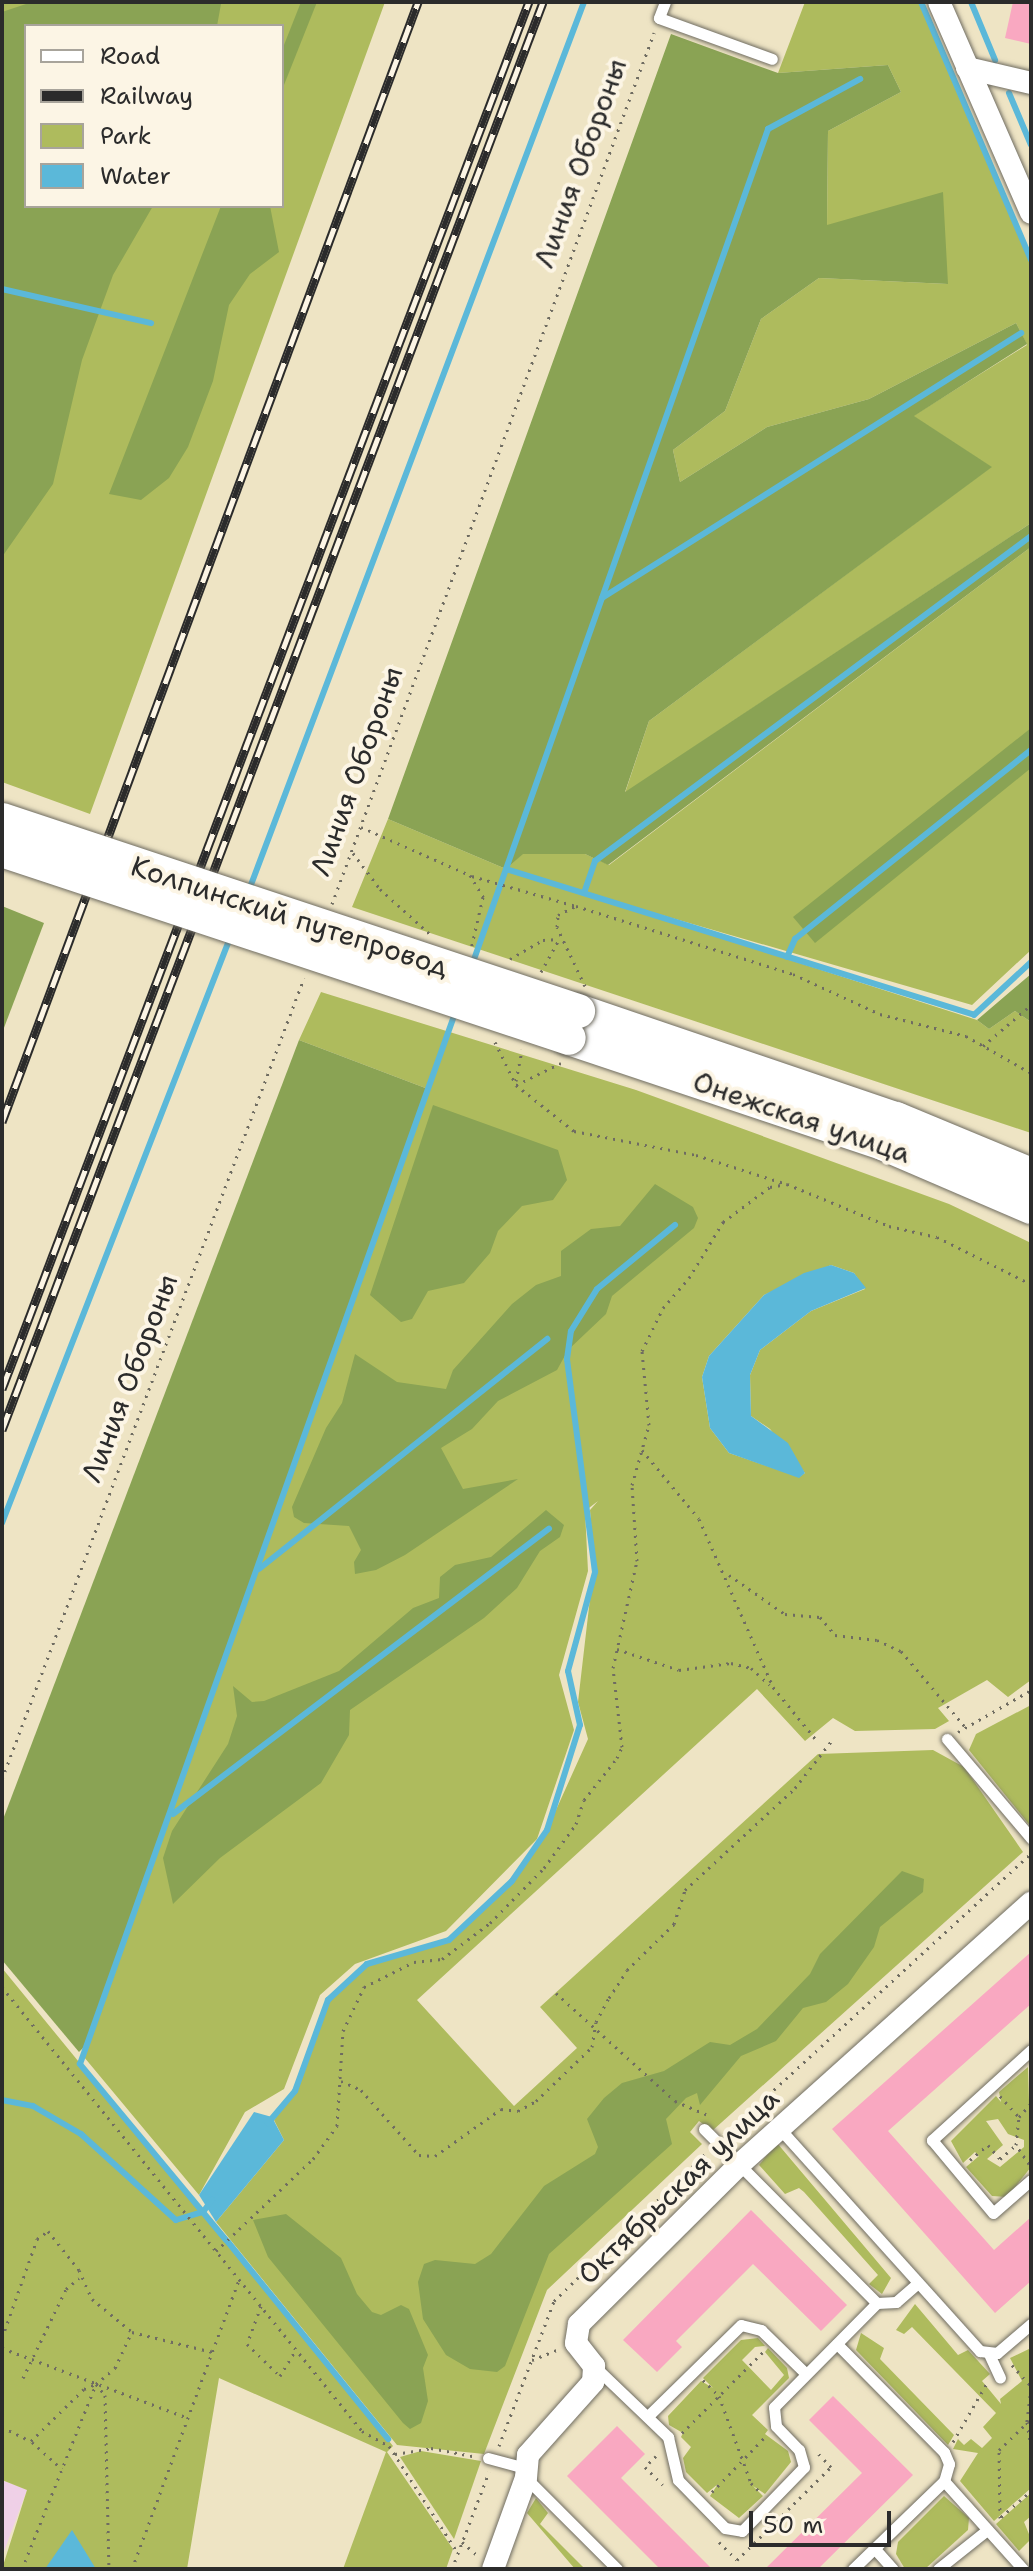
<!DOCTYPE html>
<meta charset="utf-8">
<style>
body{margin:0}
#map{position:relative;width:1033px;height:2571px;overflow:hidden;background:#eee4c4;font-family:"Shantell Sans",sans-serif}
div>[style]{position:absolute}
.built>*{inset:0;background:#efd0e7}
.green>*{inset:0;background:#aebb5d}
.forest>*{inset:0;background:#8aa354}
.water>*{inset:0;background:#5bb8d9}
.stream>*{height:6px;margin:-3px;padding:0 3px;transform-origin:3px;border-radius:3px;background:#5bb8d9}
.building>*{inset:0;background:#f9a8c1}
.path>*{height:3px;margin-top:-1.5px;transform-origin:0;background:repeating-linear-gradient(90deg,#6f6c61 0 2px,transparent 0 8px)}
.roads{filter:drop-shadow(0 0 2px #6f6c61) drop-shadow(0 0 2px #6f6c61)}
.lane>*{height:11px;margin:-5.5px;padding:0 5.5px;transform-origin:5.5px;border-radius:5.5px;background:#fff}
.street>*{height:22px;margin:-11px;padding:0 11px;transform-origin:11px;border-radius:11px;background:#fff}
.primary>*{height:34px;margin:-17px;padding:0 17px;transform-origin:17px;border-radius:17px;background:#fff}
.rail>*{height:9px;margin-top:-4.5px;transform-origin:0;background:repeating-linear-gradient(90deg,#fcf5e5 0 18px,#2b2b2b 0 36px);box-sizing:border-box;border-block:2px solid #2b2b2b}
.bridges{filter:drop-shadow(0 0 2px #6f6c61) drop-shadow(0 0 2px #6f6c61)}
.primary-bridge>*{height:34px;margin:-17px;padding:0 17px;transform-origin:17px;border-radius:17px;background:#fff}
span{translate:-50% -50%;white-space:nowrap;text-align:center;line-height:1.15;-webkit-text-stroke:8px #fcf5e5;paint-order:stroke}
.street-label{font-size:28px;color:#2b2b2b}
.frame{position:absolute;inset:0;border:4px solid #2b2b2b;pointer-events:none}
.legend{position:absolute;left:24px;top:24px;width:260px;height:184px;box-sizing:border-box;background:#fcf5e5;border:2px solid #a8a49b;margin:0;padding:10px 14px;list-style:none;font-size:24px;color:#2b2b2b}
.legend li{display:flex;align-items:center;gap:16px;height:40px}
.legend b{width:40px;border:2px solid #a8a49b}
.scale{position:absolute;left:749px;top:2511px;width:142px;height:36px;box-sizing:border-box;border:4px solid #2b2b2b;border-top:0;padding-left:10px;font-size:24px;line-height:28px;white-space:nowrap;color:#2b2b2b;-webkit-text-stroke:6px #fcf5e5;paint-order:stroke}
</style>
<div id="map">
<div class="built">
<div style="clip-path:polygon(2px 2480px,27px 2490px,2px 2557px)"></div>
</div>
<div class="green">
<div style="clip-path:polygon(evenodd,2px 2px,385px 2px,90px 814px,2px 782px,2px 2px,26px 26px,282px 26px,282px 206px,26px 206px,26px 26px)"></div>
<div style="clip-path:polygon(805px 2px,921px 2px,1031px 262px,1031px 523px,625px 793px,649px 721px,991px 467px,913px 416px,1027px 345px,1016px 323px,869px 399px,767px 427px,680px 482px,673px 450px,725px 411px,761px 319px,819px 278px,948px 284px,827px 226px,828px 131px,901px 92px,888px 65px,778px 73px)"></div>
<div style="clip-path:polygon(1031px 547px,1031px 950px,972px 1005px,541px 880px,977px 1020px,989px 1029px,1015px 1011px,1031px 1022px,1031px 1133px,352px 907px,388px 819px,506px 869px,522px 854px,585px 854px,609px 865px)"></div>
<div style="clip-path:polygon(evenodd,321px 992px,636px 1090px,949px 1204px,1031px 1243px,1031px 1680px,1008px 1697px,987px 1680px,938px 1708px,949px 1721px,935px 1729px,855px 1731px,833px 1718px,805px 1741px,757px 1689px,417px 2000px,514px 2106px,577px 2048px,540px 2007px,818px 1754px,933px 1750px,964px 1767px,1023px 1852px,712px 2131px,699px 2121px,690px 2132px,702px 2144px,547px 2290px,484px 2454px,397px 2445px,216px 2222px,284px 2140px,274px 2120px,295px 2091px,328px 2000px,367px 1964px,449px 1940px,512px 1880px,547px 1830px,588px 1739px,578px 1702px,594px 1564px,590px 1510px,598px 1501px,585px 1511px,588px 1571px,559px 1675px,574px 1730px,537px 1839px,446px 1931px,355px 1964px,320px 1995px,284px 2089px,245px 2112px,199px 2195px,84px 2057px,428px 1089px,299px 1040px,321px 992px,831px 1265px,854px 1273px,865px 1289px,811px 1311px,760px 1350px,750px 1375px,751px 1416px,770px 1429px,805px 1473px,799px 1477px,729px 1453px,710px 1428px,702px 1377px,709px 1356px,764px 1295px,831px 1265px)"></div>
<div style="clip-path:polygon(1031px 1705px,1031px 1827px,969px 1750px,976px 1734px)"></div>
<div style="clip-path:polygon(2px 1968px,393px 2446px,387px 2452px,453px 2549px,446px 2569px,343px 2569px,386px 2452px,219px 2378px,187px 2569px,2px 2569px,27px 2490px,2px 2480px)"></div>
<div style="clip-path:polygon(evenodd,1028px 2067px,1031px 2167px,1007px 2197px,992px 2196px,966px 2167px,979px 2156px,975px 2152px,963px 2163px,951px 2141px,996px 2096px,1001px 2102px,999px 2092px,1028px 2067px,998px 2119px,1008px 2134px,1024px 2140px,1024px 2147px,1000px 2167px,987px 2159px,1003px 2145px,986px 2121px,998px 2119px)"></div>
<div style="clip-path:polygon(777px 2143px,891px 2278px,882px 2294px,869px 2284px,878px 2275px,804px 2192px,799px 2188px,785px 2194px,759px 2165px)"></div>
<div style="clip-path:polygon(915px 2304px,958px 2355px,968px 2350px,990px 2374px,982px 2381px,1001px 2404px,1000px 2399px,1022px 2381px,1010px 2358px,1031px 2348px,1031px 2488px,994px 2521px,960px 2481px,978px 2453px,953px 2449px,958px 2439px,964px 2445px,971px 2439px,982px 2448px,992px 2438px,983px 2427px,996px 2413px,912px 2327px,904px 2334px,896px 2330px)"></div>
<div style="clip-path:polygon(861px 2333px,884px 2348px,880px 2359px,954px 2435px,948px 2445px,856px 2350px)"></div>
<div style="clip-path:polygon(758px 2338px,765px 2346px,755px 2347px,742px 2360px,771px 2390px,784px 2375px,765px 2352px,768px 2348px,787px 2368px,789px 2378px,752px 2415px,768px 2430px,765px 2434px,788px 2451px,791px 2462px,765px 2494px,753px 2486px,763px 2496px,739px 2518px,710px 2496px,718px 2484px,707px 2493px,686px 2472px,683px 2458px,691px 2447px,681px 2437px,683px 2433px,669px 2425px,668px 2416px,701px 2381px,713px 2388px,703px 2378px,741px 2340px)"></div>
<div style="clip-path:polygon(421px 2451px,481px 2461px,454px 2539px,400px 2457px)"></div>
<div style="clip-path:polygon(1031px 2493px,1031px 2516px,1024px 2522px,1031px 2539px,1019px 2551px,996px 2524px)"></div>
<div style="clip-path:polygon(944px 2496px,969px 2518px,968px 2530px,925px 2569px,905px 2569px,896px 2554px,898px 2542px)"></div>
<div style="clip-path:polygon(536px 2498px,548px 2513px,540px 2524px,585px 2569px,575px 2569px,527px 2513px)"></div>
</div>
<div class="forest">
<div style="clip-path:polygon(32px 2px,221px 4px,217px 26px,26px 26px,26px 206px,153px 206px,113px 275px,82px 360px,53px 484px,2px 557px,2px 12px)"></div>
<div style="clip-path:polygon(301px 2px,317px 2px,282px 90px,282px 50px)"></div>
<div style="clip-path:polygon(671px 34px,778px 73px,888px 65px,901px 92px,828px 131px,827px 225px,943px 192px,948px 284px,819px 278px,761px 319px,725px 411px,673px 450px,680px 482px,767px 427px,869px 399px,1016px 323px,1027px 344px,914px 416px,992px 467px,649px 721px,625px 792px,1031px 523px,1031px 547px,608px 865px,585px 854px,523px 854px,506px 869px,388px 819px)"></div>
<div style="clip-path:polygon(221px 206px,270px 206px,279px 252px,250px 274px,229px 305px,213px 381px,188px 447px,169px 478px,141px 500px,109px 494px)"></div>
<div style="clip-path:polygon(1031px 728px,1031px 768px,815px 943px,793px 917px)"></div>
<div style="clip-path:polygon(2px 906px,44px 923px,2px 1033px)"></div>
<div style="clip-path:polygon(1031px 974px,1031px 1022px,1015px 1011px,989px 1029px,977px 1020px)"></div>
<div style="clip-path:polygon(299px 1040px,428px 1089px,87px 2044px,79px 2052px,2px 1960px,2px 1822px)"></div>
<div style="clip-path:polygon(433px 1105px,558px 1150px,567px 1180px,553px 1200px,522px 1206px,498px 1231px,490px 1253px,464px 1283px,428px 1291px,412px 1319px,401px 1322px,370px 1295px)"></div>
<div style="clip-path:polygon(655px 1184px,693px 1207px,698px 1218px,694px 1228px,612px 1296px,606px 1314px,568px 1350px,557px 1370px,498px 1401px,472px 1429px,441px 1448px,463px 1489px,518px 1479px,405px 1555px,376px 1570px,355px 1574px,354px 1562px,361px 1550px,349px 1526px,304px 1523px,294px 1517px,292px 1507px,326px 1428px,342px 1403px,355px 1354px,397px 1382px,446px 1389px,453px 1370px,512px 1304px,536px 1285px,561px 1276px,561px 1251px,591px 1229px,620px 1226px)"></div>
<div style="clip-path:polygon(546px 1510px,564px 1525px,560px 1537px,540px 1551px,517px 1588px,484px 1618px,350px 1710px,349px 1735px,321px 1783px,220px 1858px,173px 1904px,163px 1858px,172px 1831px,228px 1744px,237px 1716px,233px 1686px,252px 1702px,264px 1701px,339px 1671px,413px 1608px,439px 1598px,440px 1577px,455px 1565px,491px 1557px)"></div>
<div style="clip-path:polygon(902px 1871px,924px 1879px,923px 1892px,880px 1927px,874px 1947px,848px 1984px,826px 2002px,803px 2008px,776px 2041px,741px 2056px,700px 2105px,697px 2093px,686px 2098px,666px 2119px,672px 2144px,549px 2254px,505px 2366px,497px 2372px,470px 2369px,446px 2355px,423px 2319px,418px 2282px,424px 2264px,435px 2260px,475px 2264px,491px 2254px,544px 2186px,595px 2154px,598px 2147px,587px 2119px,604px 2098px,622px 2083px,664px 2071px,710px 2042px,730px 2045px,757px 2029px,810px 1974px,820px 1954px)"></div>
<div style="clip-path:polygon(286px 2214px,341px 2258px,357px 2294px,372px 2312px,381px 2315px,401px 2305px,409px 2309px,428px 2355px,423px 2368px,428px 2401px,421px 2423px,410px 2429px,403px 2423px,268px 2257px,253px 2220px)"></div>
</div>
<div class="water">
<div style="clip-path:polygon(831px 1265px,854px 1273px,866px 1288px,811px 1311px,760px 1350px,750px 1375px,751px 1416px,788px 1443px,805px 1473px,799px 1478px,729px 1453px,710px 1428px,702px 1377px,709px 1356px,764px 1295px,804px 1273px)"></div>
<div style="clip-path:polygon(254px 2112px,272px 2117px,284px 2140px,216px 2222px,199px 2195px)"></div>
<div style="clip-path:polygon(72px 2530px,96px 2569px,45px 2569px)"></div>
</div>
<div class="stream">
<div style="left:921px;top:2px;width:280px;rotate:66.9deg"></div>
<div style="left:971px;top:2px;width:63px;rotate:67.5deg"></div>
<div style="left:1009px;top:93px;width:56px;rotate:67.1deg"></div>
<div style="left:2px;top:289px;width:153px;rotate:12.9deg"></div>
<div style="left:602px;top:598px;width:496px;rotate:-32.3deg"></div>
<div style="left:506px;top:869px;width:490px;rotate:17.3deg"></div>
<div style="left:974px;top:1015px;width:78px;rotate:-42.9deg"></div>
<div style="left:249px;top:890px;width:949px;rotate:-69.33deg"></div>
<div style="left:584px;top:893px;width:34px;rotate:-71deg"></div>
<div style="left:595px;top:861px;width:544px;rotate:-36.7deg"></div>
<div style="left:787px;top:957px;width:20px;rotate:-66deg"></div>
<div style="left:795px;top:939px;width:302px;rotate:-38.7deg"></div>
<div style="left:472px;top:965px;width:887px;rotate:-70.5deg"></div>
<div style="left:768px;top:129px;width:105px;rotate:-28.5deg"></div>
<div style="left:2px;top:1523px;width:628px;rotate:-68.71deg"></div>
<div style="left:259px;top:1569px;width:369px;rotate:-38.6deg"></div>
<div style="left:173px;top:1814px;width:472px;rotate:-37.2deg"></div>
<div style="left:2px;top:2100px;width:32px;rotate:11deg"></div>
<div style="left:33px;top:2106px;width:56px;rotate:30.3deg"></div>
<div style="left:81px;top:2134px;width:128px;rotate:42.2deg"></div>
<div style="left:176px;top:2220px;width:28px;rotate:-17deg"></div>
<div style="left:203px;top:2212px;width:15px;rotate:-53deg"></div>
<div style="left:268px;top:2123px;width:42px;rotate:-49.8deg"></div>
<div style="left:295px;top:2091px;width:97px;rotate:-70.1deg"></div>
<div style="left:328px;top:2000px;width:53px;rotate:-42.7deg"></div>
<div style="left:367px;top:1964px;width:85px;rotate:-16.3deg"></div>
<div style="left:449px;top:1940px;width:86px;rotate:-43.1deg"></div>
<div style="left:512px;top:1881px;width:62px;rotate:-55.5deg"></div>
<div style="left:547px;top:1830px;width:110px;rotate:-72.6deg"></div>
<div style="left:580px;top:1725px;width:55px;rotate:-102.5deg"></div>
<div style="left:568px;top:1671px;width:103px;rotate:-74.7deg"></div>
<div style="left:595px;top:1572px;width:215px;rotate:-97.5deg"></div>
<div style="left:567px;top:1359px;width:28px;rotate:-82deg"></div>
<div style="left:571px;top:1331px;width:49px;rotate:-58.2deg"></div>
<div style="left:597px;top:1289px;width:101px;rotate:-39.4deg"></div>
<div style="left:226px;top:2240px;width:229px;rotate:-129.7deg"></div>
<div style="left:80px;top:2064px;width:1116px;rotate:-70.36deg"></div>
<div style="left:228px;top:2242px;width:254px;rotate:50.9deg"></div>
</div>
<div class="building">
<div style="clip-path:polygon(1013px 2px,1031px 2px,1031px 44px,1005px 38px)"></div>
<div style="clip-path:polygon(1031px 1952px,1031px 2004px,888px 2131px,994px 2250px,1031px 2217px,1031px 2281px,995px 2313px,832px 2129px)"></div>
<div style="clip-path:polygon(751px 2210px,847px 2305px,821px 2331px,753px 2264px,676px 2341px,682px 2347px,657px 2372px,623px 2340px)"></div>
<div style="clip-path:polygon(833px 2396px,913px 2475px,818px 2569px,765px 2569px,862px 2473px,809px 2420px)"></div>
<div style="clip-path:polygon(617px 2426px,645px 2454px,621px 2478px,712px 2569px,660px 2569px,567px 2476px)"></div>
</div>
<div class="path">
<div style="left:361px;top:827px;width:119px;rotate:23.8deg"></div>
<div style="left:470px;top:875px;width:26px;rotate:59deg"></div>
<div style="left:483px;top:897px;width:53px;rotate:103deg"></div>
<div style="left:353px;top:853px;width:45px;rotate:53.1deg"></div>
<div style="left:380px;top:889px;width:67px;rotate:42deg"></div>
<div style="left:472px;top:876px;width:108px;rotate:16.1deg"></div>
<div style="left:332px;top:904px;width:929px;rotate:-69.71deg"></div>
<div style="left:510px;top:959px;width:38px;rotate:-30deg"></div>
<div style="left:543px;top:940px;width:16px;rotate:-4deg"></div>
<div style="left:541px;top:972px;width:35px;rotate:-61deg"></div>
<div style="left:585px;top:986px;width:65px;rotate:-115.4deg"></div>
<div style="left:557px;top:927px;width:12px;rotate:-85deg"></div>
<div style="left:558px;top:915px;width:20px;rotate:-27deg"></div>
<div style="left:576px;top:906px;width:227px;rotate:17.4deg"></div>
<div style="left:793px;top:974px;width:96px;rotate:24.7deg"></div>
<div style="left:880px;top:1014px;width:89px;rotate:14.3deg"></div>
<div style="left:966px;top:1036px;width:75px;rotate:29.6deg"></div>
<div style="left:495px;top:1042px;width:48px;rotate:64deg"></div>
<div style="left:983px;top:1046px;width:63px;rotate:-40.5deg"></div>
<div style="left:561px;top:1063px;width:50px;rotate:153.9deg"></div>
<div style="left:516px;top:1085px;width:74px;rotate:38.4deg"></div>
<div style="left:574px;top:1131px;width:124px;rotate:11.1deg"></div>
<div style="left:696px;top:1155px;width:92px;rotate:17.7deg"></div>
<div style="left:516px;top:1081px;width:32px;rotate:-79deg"></div>
<div style="left:642px;top:1450px;width:89px;rotate:50.4deg"></div>
<div style="left:699px;top:1519px;width:184px;rotate:66.2deg"></div>
<div style="left:773px;top:1687px;width:71px;rotate:50.7deg"></div>
<div style="left:729px;top:1575px;width:68px;rotate:34.9deg"></div>
<div style="left:785px;top:1614px;width:35px;rotate:5deg"></div>
<div style="left:820px;top:1617px;width:23px;rotate:50deg"></div>
<div style="left:835px;top:1635px;width:42px;rotate:6.8deg"></div>
<div style="left:877px;top:1640px;width:26px;rotate:25deg"></div>
<div style="left:901px;top:1651px;width:101px;rotate:49.8deg"></div>
<div style="left:617px;top:1649px;width:65px;rotate:18.7deg"></div>
<div style="left:679px;top:1670px;width:52px;rotate:-7.7deg"></div>
<div style="left:731px;top:1663px;width:21px;rotate:14deg"></div>
<div style="left:751px;top:1668px;width:25px;rotate:42deg"></div>
<div style="left:958px;top:1732px;width:84px;rotate:-29.9deg"></div>
<div style="left:2px;top:1779px;width:856px;rotate:-69.34deg"></div>
<div style="left:2px;top:1987px;width:572px;rotate:50.96deg"></div>
<div style="left:362px;top:2431px;width:31px;rotate:29deg"></div>
<div style="left:389px;top:2446px;width:127px;rotate:57.2deg"></div>
<div style="left:556px;top:1993px;width:161px;rotate:42.2deg"></div>
<div style="left:675px;top:2101px;width:34px;rotate:23deg"></div>
<div style="left:341px;top:2081px;width:22px;rotate:24deg"></div>
<div style="left:361px;top:2090px;width:87px;rotate:48.3deg"></div>
<div style="left:419px;top:2155px;width:16px;rotate:4deg"></div>
<div style="left:435px;top:2156px;width:81px;rotate:-35.5deg"></div>
<div style="left:501px;top:2109px;width:17px;rotate:7deg"></div>
<div style="left:518px;top:2111px;width:21px;rotate:-29deg"></div>
<div style="left:536px;top:2101px;width:78px;rotate:-44deg"></div>
<div style="left:592px;top:2047px;width:25px;rotate:-81deg"></div>
<div style="left:596px;top:2022px;width:27px;rotate:-62deg"></div>
<div style="left:609px;top:1998px;width:33px;rotate:-57deg"></div>
<div style="left:627px;top:1970px;width:66px;rotate:-44.4deg"></div>
<div style="left:674px;top:1924px;width:36px;rotate:-72deg"></div>
<div style="left:685px;top:1890px;width:150px;rotate:-42.8deg"></div>
<div style="left:795px;top:1788px;width:62px;rotate:-52.2deg"></div>
<div style="left:1000px;top:2096px;width:28px;rotate:48deg"></div>
<div style="left:727px;top:2133px;width:412px;rotate:-42.6deg"></div>
<div style="left:970px;top:2160px;width:23px;rotate:-40deg"></div>
<div style="left:988px;top:2145px;width:18px;rotate:49deg"></div>
<div style="left:1000px;top:2159px;width:21px;rotate:-41deg"></div>
<div style="left:1029px;top:2164px;width:23px;rotate:-124deg"></div>
<div style="left:1016px;top:2145px;width:28px;rotate:-84deg"></div>
<div style="left:1019px;top:2117px;width:18px;rotate:-49deg"></div>
<div style="left:216px;top:2251px;width:134px;rotate:-43.5deg"></div>
<div style="left:313px;top:2159px;width:41px;rotate:-54deg"></div>
<div style="left:337px;top:2126px;width:95px;rotate:-86.4deg"></div>
<div style="left:343px;top:2031px;width:49px;rotate:-64.5deg"></div>
<div style="left:364px;top:1987px;width:56px;rotate:-26.6deg"></div>
<div style="left:414px;top:1962px;width:28px;rotate:-6deg"></div>
<div style="left:442px;top:1959px;width:60px;rotate:-36.9deg"></div>
<div style="left:490px;top:1923px;width:77px;rotate:-45.5deg"></div>
<div style="left:544px;top:1868px;width:54px;rotate:-54deg"></div>
<div style="left:576px;top:1824px;width:25px;rotate:-72deg"></div>
<div style="left:584px;top:1800px;width:53px;rotate:-51.8deg"></div>
<div style="left:617px;top:1758px;width:12px;rotate:-66deg"></div>
<div style="left:622px;top:1747px;width:80px;rotate:-96.5deg"></div>
<div style="left:613px;top:1668px;width:110px;rotate:-77.4deg"></div>
<div style="left:637px;top:1561px;width:76px;rotate:-93.8deg"></div>
<div style="left:632px;top:1485px;width:62px;rotate:-74.2deg"></div>
<div style="left:649px;top:1425px;width:74px;rotate:-95.4deg"></div>
<div style="left:642px;top:1351px;width:48px;rotate:-64deg"></div>
<div style="left:663px;top:1308px;width:40px;rotate:-49deg"></div>
<div style="left:689px;top:1278px;width:66px;rotate:-58.7deg"></div>
<div style="left:723px;top:1222px;width:59px;rotate:-36.7deg"></div>
<div style="left:770px;top:1187px;width:17px;rotate:-10deg"></div>
<div style="left:787px;top:1184px;width:110px;rotate:22.4deg"></div>
<div style="left:889px;top:1226px;width:49px;rotate:12.9deg"></div>
<div style="left:937px;top:1237px;width:105px;rotate:26.6deg"></div>
<div style="left:261px;top:2306px;width:40px;rotate:110.2deg"></div>
<div style="left:247px;top:2344px;width:46px;rotate:44.1deg"></div>
<div style="left:280px;top:2376px;width:31px;rotate:-59deg"></div>
<div style="left:2px;top:2338px;width:105px;rotate:-70.5deg"></div>
<div style="left:37px;top:2239px;width:14px;rotate:-36deg"></div>
<div style="left:48px;top:2231px;width:50px;rotate:51.5deg"></div>
<div style="left:79px;top:2270px;width:32px;rotate:66deg"></div>
<div style="left:92px;top:2299px;width:50px;rotate:39.4deg"></div>
<div style="left:2px;top:2348px;width:199px;rotate:20.6deg"></div>
<div style="left:532px;top:2360px;width:29px;rotate:-22deg"></div>
<div style="left:1012px;top:2365px;width:28px;rotate:48deg"></div>
<div style="left:23px;top:2378px;width:99px;rotate:-64.2deg"></div>
<div style="left:66px;top:2289px;width:17px;rotate:-40deg"></div>
<div style="left:703px;top:2380px;width:23px;rotate:45deg"></div>
<div style="left:719px;top:2396px;width:93px;rotate:69.8deg"></div>
<div style="left:751px;top:2483px;width:13px;rotate:45deg"></div>
<div style="left:1031px;top:2388px;width:34px;rotate:97deg"></div>
<div style="left:1027px;top:2422px;width:24px;rotate:81deg"></div>
<div style="left:2px;top:2427px;width:32px;rotate:26deg"></div>
<div style="left:31px;top:2441px;width:74px;rotate:-44.5deg"></div>
<div style="left:84px;top:2389px;width:13px;rotate:-23deg"></div>
<div style="left:96px;top:2384px;width:14px;rotate:51deg"></div>
<div style="left:105px;top:2395px;width:174px;rotate:88.7deg"></div>
<div style="left:682px;top:2433px;width:116px;rotate:-45deg"></div>
<div style="left:32px;top:2442px;width:40px;rotate:42deg"></div>
<div style="left:953px;top:2442px;width:68px;rotate:-60deg"></div>
<div style="left:499px;top:2446px;width:155px;rotate:-69.2deg"></div>
<div style="left:554px;top:2301px;width:214px;rotate:-44.2deg"></div>
<div style="left:395px;top:2454px;width:36px;rotate:-9deg"></div>
<div style="left:431px;top:2448px;width:42px;rotate:11deg"></div>
<div style="left:656px;top:2456px;width:16px;rotate:135deg"></div>
<div style="left:645px;top:2467px;width:25px;rotate:45deg"></div>
<div style="left:712px;top:2492px;width:76px;rotate:-46.1deg"></div>
<div style="left:1001px;top:2517px;width:40px;rotate:-41deg"></div>
<div style="left:1000px;top:2518px;width:68px;rotate:-90.8deg"></div>
<div style="left:999px;top:2450px;width:45px;rotate:-44.1deg"></div>
<div style="left:462px;top:2542px;width:20px;rotate:41deg"></div>
<div style="left:719px;top:2542px;width:25px;rotate:45deg"></div>
<div style="left:737px;top:2560px;width:132px;rotate:-44.7deg"></div>
<div style="left:831px;top:2467px;width:23px;rotate:-133deg"></div>
<div style="left:22px;top:2569px;width:199px;rotate:-68.2deg"></div>
<div style="left:96px;top:2384px;width:25px;rotate:-40deg"></div>
<div style="left:115px;top:2368px;width:40px;rotate:-65deg"></div>
<div style="left:132px;top:2332px;width:83px;rotate:13.9deg"></div>
<div style="left:132px;top:2569px;width:308px;rotate:-69.7deg"></div>
<div style="left:452px;top:2569px;width:104px;rotate:-69.1deg"></div>
</div>
<div class="roads">
<div class="lane">
<div style="left:665px;top:2px;width:17px;rotate:111deg"></div>
<div style="left:659px;top:18px;width:120px;rotate:19.9deg"></div>
<div style="left:947px;top:1739px;width:130px;rotate:49.7deg"></div>
<div style="left:1031px;top:2050px;width:134px;rotate:137.7deg"></div>
<div style="left:932px;top:2140px;width:95px;rotate:50.1deg"></div>
<div style="left:993px;top:2213px;width:50px;rotate:-41deg"></div>
<div style="left:704px;top:2129px;width:245px;rotate:45.2deg"></div>
<div style="left:780px;top:2129px;width:299px;rotate:48deg"></div>
<div style="left:980px;top:2351px;width:17px;rotate:7deg"></div>
<div style="left:997px;top:2353px;width:45px;rotate:-40.5deg"></div>
<div style="left:837px;top:2344px;width:152px;rotate:45.3deg"></div>
<div style="left:944px;top:2452px;width:13px;rotate:67deg"></div>
<div style="left:949px;top:2464px;width:18px;rotate:106deg"></div>
<div style="left:944px;top:2481px;width:127px;rotate:136deg"></div>
<div style="left:989px;top:2354px;width:26px;rotate:65deg"></div>
<div style="left:594px;top:2366px;width:103px;rotate:43.8deg"></div>
<div style="left:668px;top:2437px;width:44px;rotate:76.9deg"></div>
<div style="left:678px;top:2480px;width:67px;rotate:45.6deg"></div>
<div style="left:725px;top:2528px;width:17px;rotate:10deg"></div>
<div style="left:742px;top:2531px;width:89px;rotate:-45.9deg"></div>
<div style="left:804px;top:2467px;width:18px;rotate:-106deg"></div>
<div style="left:799px;top:2450px;width:33px;rotate:-134deg"></div>
<div style="left:776px;top:2426px;width:19px;rotate:-96deg"></div>
<div style="left:774px;top:2407px;width:146px;rotate:-45.3deg"></div>
<div style="left:877px;top:2303px;width:19px;rotate:-3deg"></div>
<div style="left:896px;top:2302px;width:28px;rotate:-41deg"></div>
<div style="left:648px;top:2416px;width:130px;rotate:-44.4deg"></div>
<div style="left:741px;top:2325px;width:21px;rotate:14deg"></div>
<div style="left:761px;top:2330px;width:60px;rotate:44.3deg"></div>
<div style="left:488px;top:2458px;width:38px;rotate:15deg"></div>
<div style="left:526px;top:2478px;width:129px;rotate:45deg"></div>
<div style="left:944px;top:2481px;width:118px;rotate:48.1deg"></div>
<div style="left:874px;top:2548px;width:28px;rotate:48deg"></div>
<div style="left:938px;top:2569px;width:63px;rotate:-38.5deg"></div>
</div>
<div class="street">
<div style="left:939px;top:2px;width:230px;rotate:66.4deg"></div>
<div style="left:967px;top:68px;width:66px;rotate:13.2deg"></div>
<div style="left:493px;top:2569px;width:97px;rotate:-70.1deg"></div>
<div style="left:526px;top:2478px;width:23px;rotate:-85deg"></div>
<div style="left:528px;top:2455px;width:98px;rotate:-48.3deg"></div>
<div style="left:593px;top:2382px;width:16px;rotate:-86deg"></div>
<div style="left:594px;top:2366px;width:29px;rotate:-128deg"></div>
<div style="left:576px;top:2343px;width:19px;rotate:-81deg"></div>
<div style="left:579px;top:2324px;width:227px;rotate:-44.8deg"></div>
<div style="left:740px;top:2164px;width:391px;rotate:-41.9deg"></div>
</div>
<div class="primary">
<div style="left:578px;top:1011px;width:336px;rotate:18.8deg"></div>
<div style="left:896px;top:1119px;width:146px;rotate:22.5deg"></div>
<div style="left:569px;top:1038px;width:333px;rotate:18.5deg"></div>
<div style="left:885px;top:1144px;width:159px;rotate:23.3deg"></div>
</div>
</div>
<div class="rail">
<div style="left:2px;top:1122px;width:1195px;rotate:-69.62deg"></div>
<div style="left:2px;top:1389px;width:1484px;rotate:-69.2deg"></div>
<div style="left:2px;top:1430px;width:1527px;rotate:-69.25deg"></div>
</div>
<div class="bridges">
<div class="primary-bridge">
<div style="left:2px;top:820px;width:607px;rotate:18.35deg"></div>
<div style="left:2px;top:850px;width:597px;rotate:18.34deg"></div>
</div>
</div>
<div class="street-label">
<span style="left:580px;top:163px;rotate:-70deg">Линия Обороны</span>
<span style="left:356px;top:771px;rotate:-70deg">Линия Обороны</span>
<span style="left:290px;top:916px;rotate:18deg">Колпинский путепровод</span>
<span style="left:802px;top:1117px;rotate:19deg">Онежская улица</span>
<span style="left:129px;top:1378px;rotate:-69deg">Линия Обороны</span>
<span style="left:678px;top:2186px;rotate:-44deg">Октябрьская улица</span>
</div>
<div class="frame"></div>
<ul class="legend">
<li><b style="height:10px;background:#fff"></b>Road</li>
<li><b style="height:10px;background:#2b2b2b"></b>Railway</li>
<li><b style="height:22px;background:#aebb5d"></b>Park</li>
<li><b style="height:22px;background:#5bb8d9"></b>Water</li>
</ul>
<div class="scale">50 m</div>
</div>
